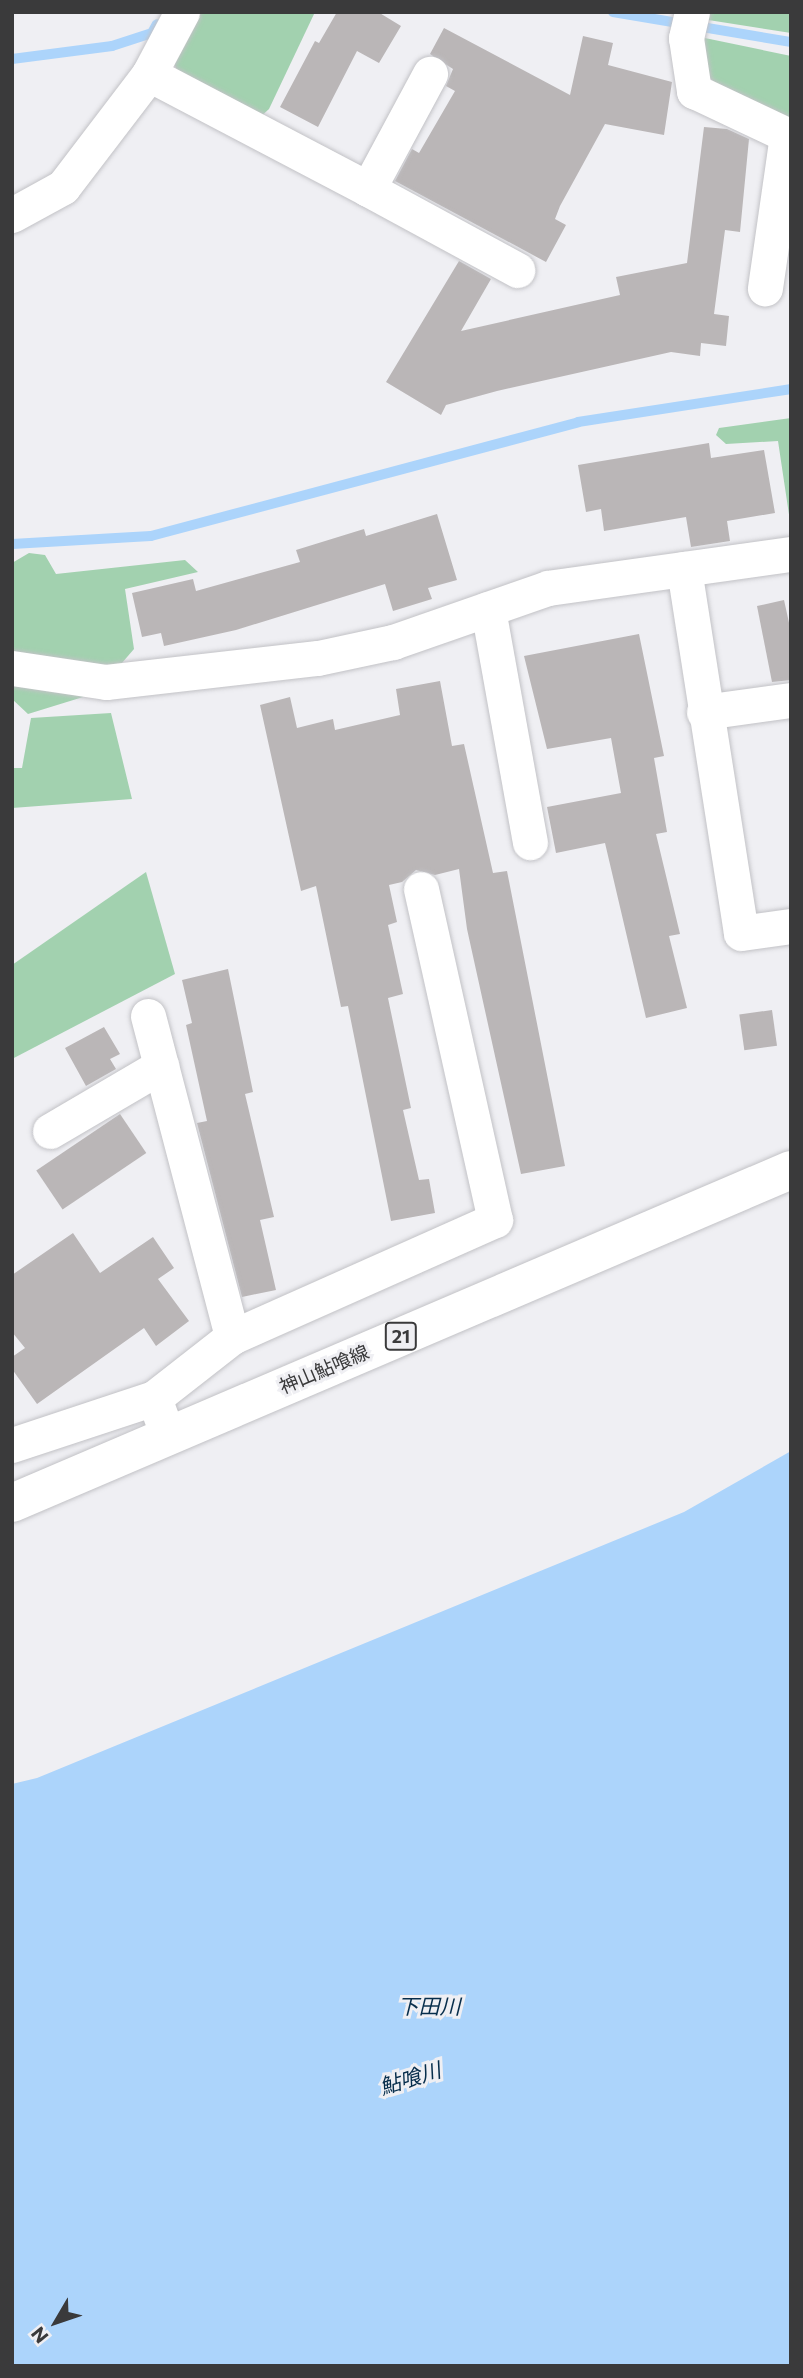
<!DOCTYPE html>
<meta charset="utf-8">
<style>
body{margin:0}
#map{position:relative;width:803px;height:2378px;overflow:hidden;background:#efeff3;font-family:Commissioner,"Noto Sans JP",sans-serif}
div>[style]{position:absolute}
.green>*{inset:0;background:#a2d1af}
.water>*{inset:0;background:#acd4fb}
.stream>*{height:10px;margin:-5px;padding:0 5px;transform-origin:5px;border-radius:5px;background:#acd4fb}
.building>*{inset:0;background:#bab6b7;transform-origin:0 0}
.roads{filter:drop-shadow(0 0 2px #c2c2c6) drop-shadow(0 0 2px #c2c2c6)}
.street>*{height:35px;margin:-17.5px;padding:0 17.5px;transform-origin:17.5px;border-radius:17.5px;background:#fff}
.primary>*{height:38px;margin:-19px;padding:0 19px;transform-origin:19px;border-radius:19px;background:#fff}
span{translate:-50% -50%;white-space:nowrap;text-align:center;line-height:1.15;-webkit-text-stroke:6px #efeff3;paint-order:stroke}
.shield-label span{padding:2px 5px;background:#efeff3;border:2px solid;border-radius:5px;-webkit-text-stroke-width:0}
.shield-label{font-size:18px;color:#3a3a3b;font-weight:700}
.street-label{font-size:19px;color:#3a3a3b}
.water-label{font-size:21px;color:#062d4b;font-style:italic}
.frame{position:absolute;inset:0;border:14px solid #3a3a3b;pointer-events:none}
.north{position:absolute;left:21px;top:2287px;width:70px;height:70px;-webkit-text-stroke:5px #efeff3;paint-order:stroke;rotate:231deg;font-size:19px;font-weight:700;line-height:28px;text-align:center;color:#3a3a3b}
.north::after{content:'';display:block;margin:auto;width:24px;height:32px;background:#3a3a3b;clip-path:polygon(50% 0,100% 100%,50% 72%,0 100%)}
</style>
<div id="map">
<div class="green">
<div style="clip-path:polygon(200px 12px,315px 12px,269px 109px,258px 119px,179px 76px,174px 63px)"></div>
<div style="clip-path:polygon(703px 12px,791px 12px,791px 33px,702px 19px)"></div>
<div style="clip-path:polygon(700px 37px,791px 56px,791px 123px,732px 97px,706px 75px)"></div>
<div style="clip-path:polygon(791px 418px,791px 528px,778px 441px,726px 444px,716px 435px,719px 428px)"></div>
<div style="clip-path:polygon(29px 553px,45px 555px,56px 574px,185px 560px,198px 572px,125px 589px,134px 649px,96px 693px,28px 714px,12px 699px,12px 563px)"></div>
<div style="clip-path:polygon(111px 713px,132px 799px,12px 808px,12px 768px,22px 768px,31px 718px)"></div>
<div style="clip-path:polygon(146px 872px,175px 974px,12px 1059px,12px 965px)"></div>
</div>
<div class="water">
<div style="clip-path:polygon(791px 1451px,791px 2366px,12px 2366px,12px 1784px,37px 1778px,684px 1512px)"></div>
</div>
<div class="stream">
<div style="left:613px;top:12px;width:181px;rotate:9.6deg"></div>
<div style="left:12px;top:59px;width:101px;rotate:-7.4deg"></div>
<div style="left:112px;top:46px;width:42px;rotate:-18deg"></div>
<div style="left:152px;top:33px;width:10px;rotate:-61deg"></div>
<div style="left:12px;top:544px;width:139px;rotate:-3.3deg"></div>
<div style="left:151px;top:536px;width:442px;rotate:-14.9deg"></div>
<div style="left:578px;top:422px;width:216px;rotate:-8.8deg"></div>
</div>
<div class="building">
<div style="clip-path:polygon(337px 12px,378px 12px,401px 26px,379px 63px,357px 51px,318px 127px,280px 107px,315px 41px,319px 43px)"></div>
<div style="clip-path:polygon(444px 28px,570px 95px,583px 36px,613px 43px,608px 65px,672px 82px,664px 135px,605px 124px,560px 206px,555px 219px,566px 225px,546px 262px,395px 181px,412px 149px,419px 153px,455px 91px,446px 86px,453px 69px,430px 54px)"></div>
<div style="clip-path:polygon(704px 127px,727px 129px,749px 139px,740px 232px,725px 230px,714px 314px,729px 316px,726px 346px,701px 343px,700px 356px,671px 352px,497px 391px,446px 405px,441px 415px,386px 382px,459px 261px,491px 279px,461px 331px,620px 295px,616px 277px,687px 263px)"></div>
<div style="clip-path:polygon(709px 443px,711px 458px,764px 450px,775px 513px,727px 521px,730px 541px,691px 547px,686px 517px,604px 531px,601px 509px,586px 512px,578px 465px)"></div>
<div style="clip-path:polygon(437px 514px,457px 580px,428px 588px,432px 599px,393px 611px,385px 584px,236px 630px,164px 646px,161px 633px,142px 637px,132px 593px,193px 579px,196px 591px,300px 562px,296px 550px,364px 529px,366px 536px)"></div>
<div style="clip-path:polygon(784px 600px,791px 632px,791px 680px,772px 682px,757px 606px)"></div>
<div style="clip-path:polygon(639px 634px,664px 756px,654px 758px,667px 832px,656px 834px,680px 934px,669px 936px,687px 1008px,646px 1018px,605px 843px,556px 853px,547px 807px,621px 793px,611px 738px,547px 749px,524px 656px)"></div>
<div style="clip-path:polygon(440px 681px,452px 746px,464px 744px,493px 873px,507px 871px,565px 1166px,521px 1174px,467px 929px,459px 869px,435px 875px,416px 870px,402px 882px,389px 885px,397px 922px,388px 925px,403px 994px,388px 998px,411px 1108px,403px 1110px,419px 1180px,429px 1179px,435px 1213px,391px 1221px,348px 1006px,341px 1007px,316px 886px,301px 891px,260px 705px,290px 697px,297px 728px,333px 719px,335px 730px,400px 715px,396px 689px)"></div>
<div style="clip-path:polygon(228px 969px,253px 1092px,245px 1094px,274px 1217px,260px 1220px,276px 1290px,242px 1297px,197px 1123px,207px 1121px,186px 1025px,192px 1023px,182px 980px)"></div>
<div style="left:772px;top:1010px;width:36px;height:33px;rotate:82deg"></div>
<div style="clip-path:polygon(104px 1027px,120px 1054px,110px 1059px,116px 1069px,86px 1086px,65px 1048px)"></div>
<div style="left:120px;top:1114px;width:47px;height:101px;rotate:56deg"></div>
<div style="clip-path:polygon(73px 1233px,100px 1273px,153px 1237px,174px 1268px,158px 1279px,189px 1321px,156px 1346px,144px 1328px,37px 1404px,12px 1369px,12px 1357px,25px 1348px,12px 1332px,12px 1275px)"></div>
</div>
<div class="roads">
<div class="street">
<div style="left:692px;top:12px;width:27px;rotate:103deg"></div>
<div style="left:686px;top:38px;width:54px;rotate:81.4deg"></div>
<div style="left:694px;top:91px;width:103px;rotate:25.3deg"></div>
<div style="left:787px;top:135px;width:155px;rotate:98.2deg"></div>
<div style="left:149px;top:74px;width:247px;rotate:27.7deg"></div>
<div style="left:368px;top:189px;width:131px;rotate:-61.7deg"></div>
<div style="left:368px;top:189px;width:170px;rotate:28.5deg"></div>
<div style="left:12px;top:215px;width:58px;rotate:-28.8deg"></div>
<div style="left:63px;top:187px;width:142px;rotate:-52.7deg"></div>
<div style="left:149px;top:74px;width:70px;rotate:-62deg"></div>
<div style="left:684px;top:569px;width:368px;rotate:81.1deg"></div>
<div style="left:741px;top:933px;width:50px;rotate:-8deg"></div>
<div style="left:488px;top:609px;width:237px;rotate:79.8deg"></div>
<div style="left:12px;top:668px;width:95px;rotate:8.5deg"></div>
<div style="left:106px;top:682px;width:213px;rotate:-6.5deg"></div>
<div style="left:318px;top:658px;width:77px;rotate:-12deg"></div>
<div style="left:393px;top:642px;width:164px;rotate:-19.2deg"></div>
<div style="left:548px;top:588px;width:245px;rotate:-8deg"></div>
<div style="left:704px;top:712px;width:88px;rotate:-7.9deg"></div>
<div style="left:148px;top:1016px;width:332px;rotate:75.3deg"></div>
<div style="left:232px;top:1337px;width:99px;rotate:142deg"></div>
<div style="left:154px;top:1398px;width:40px;rotate:69.8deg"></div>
<div style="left:50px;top:1131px;width:129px;rotate:-30.4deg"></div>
<div style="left:232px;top:1337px;width:288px;rotate:-24deg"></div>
<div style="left:495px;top:1220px;width:339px;rotate:-102.6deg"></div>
<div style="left:12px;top:1445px;width:150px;rotate:-18.3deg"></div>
</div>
<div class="primary">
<div style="left:12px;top:1503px;width:847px;rotate:-23.15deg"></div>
</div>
</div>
<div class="shield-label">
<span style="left:401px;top:1336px">21</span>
</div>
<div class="street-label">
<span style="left:324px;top:1369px;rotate:-23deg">神山鮎喰線</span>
</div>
<div class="water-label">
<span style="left:429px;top:2006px">下田川</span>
<span style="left:410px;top:2078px;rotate:-17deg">鮎喰川</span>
</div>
<div class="frame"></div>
<div class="north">N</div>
</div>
